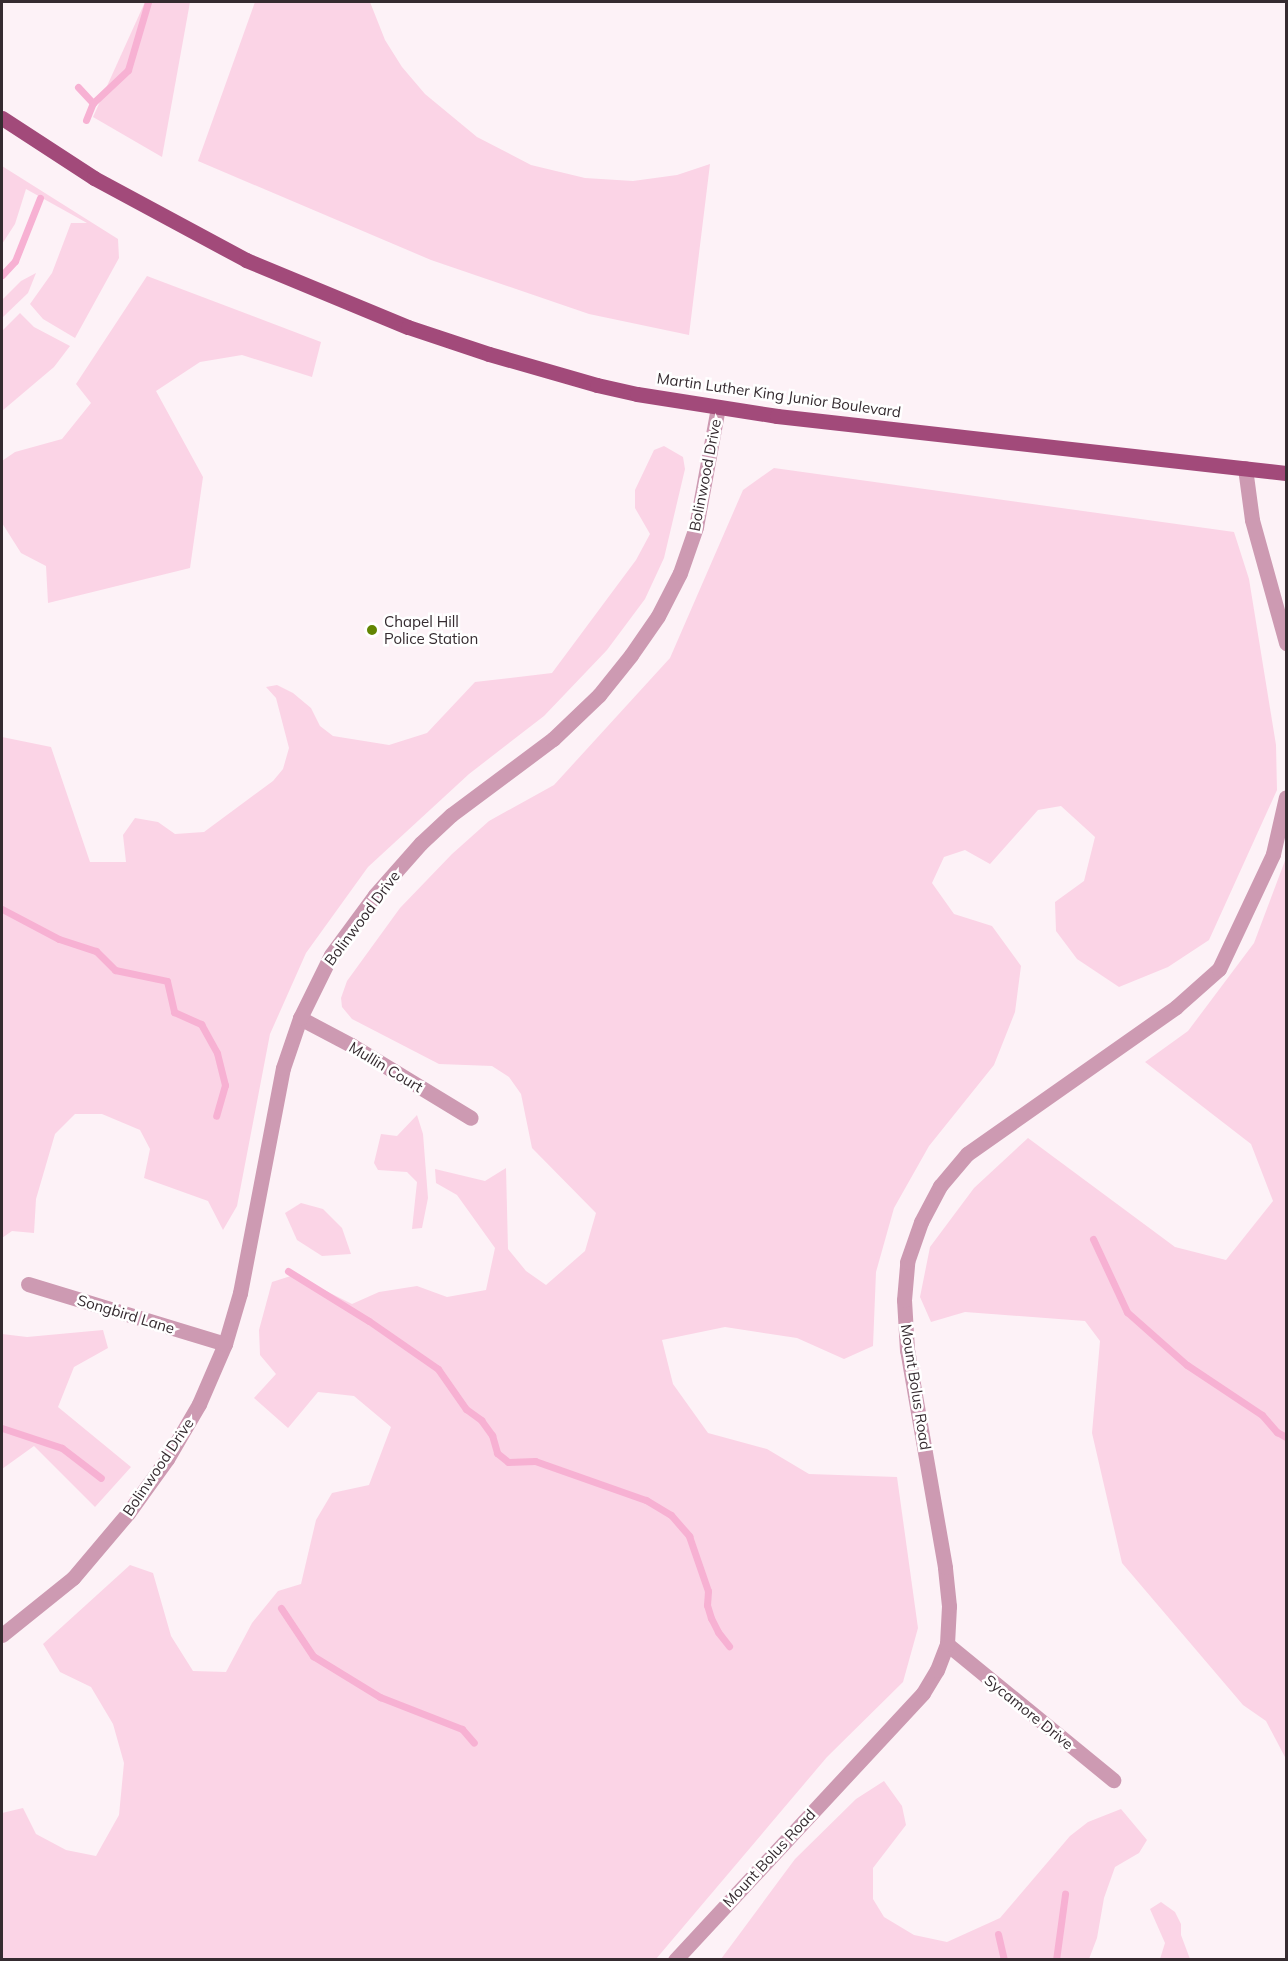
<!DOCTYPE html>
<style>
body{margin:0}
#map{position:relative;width:1288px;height:1961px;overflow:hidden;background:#fdf2f7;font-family:Mulish,sans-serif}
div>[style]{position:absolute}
.green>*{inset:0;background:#fbd4e6}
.stream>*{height:7px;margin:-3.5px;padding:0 3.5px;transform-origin:3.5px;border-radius:3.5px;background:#f7b1d3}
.minor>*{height:15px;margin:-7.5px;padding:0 7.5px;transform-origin:7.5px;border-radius:7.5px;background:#cd9ab2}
.primary>*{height:15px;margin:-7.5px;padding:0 7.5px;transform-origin:7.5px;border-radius:7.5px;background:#a24a7a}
.dots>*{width:16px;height:16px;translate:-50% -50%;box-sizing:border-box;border:3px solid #fff;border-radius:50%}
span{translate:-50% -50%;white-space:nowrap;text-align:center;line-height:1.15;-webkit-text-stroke:5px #fff;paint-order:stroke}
.street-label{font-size:15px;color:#352b30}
.poi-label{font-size:15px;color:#352b30}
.left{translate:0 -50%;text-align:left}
.frame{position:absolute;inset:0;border:3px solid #352b30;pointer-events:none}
</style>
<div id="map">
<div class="green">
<div style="clip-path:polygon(145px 2px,190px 2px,162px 157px,93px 117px)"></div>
<div style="clip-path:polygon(255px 2px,370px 2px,385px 40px,402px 67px,425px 94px,477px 137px,531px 165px,585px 178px,633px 181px,677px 175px,710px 164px,689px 335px,589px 314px,431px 260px,198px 161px)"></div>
<div style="clip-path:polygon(2px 166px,118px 239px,119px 258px,75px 338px,43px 319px,30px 304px,52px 273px,71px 223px,87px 223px,26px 189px,15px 224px,2px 244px)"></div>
<div style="clip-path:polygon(36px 273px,28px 293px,2px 318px,2px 300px,21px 281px)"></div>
<div style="clip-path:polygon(147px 276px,321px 342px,312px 377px,242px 355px,200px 362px,156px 391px,203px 477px,190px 568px,48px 603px,46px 566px,21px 553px,2px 523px,2px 461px,15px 452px,62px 439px,91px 403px,76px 384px)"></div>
<div style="clip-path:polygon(20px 313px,34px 327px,70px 346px,54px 367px,2px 411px,2px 331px)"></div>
<div style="clip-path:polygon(664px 446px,683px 457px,685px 469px,664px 558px,645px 599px,607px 650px,544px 716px,469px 774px,368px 867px,306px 953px,270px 1034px,237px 1206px,223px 1230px,208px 1201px,144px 1178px,150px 1149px,140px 1130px,102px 1114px,75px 1114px,55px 1134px,36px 1199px,34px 1233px,12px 1231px,2px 1238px,2px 737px,51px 747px,90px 862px,126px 862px,123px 835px,135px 818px,158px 822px,175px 834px,204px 832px,273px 781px,283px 769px,289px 748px,276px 698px,266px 687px,277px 685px,293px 693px,311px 708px,320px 726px,333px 736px,389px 745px,427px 733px,475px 682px,552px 673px,636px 560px,650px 534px,635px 508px,635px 490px,654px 450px)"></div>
<div style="clip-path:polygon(774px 468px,1234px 532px,1249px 579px,1276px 745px,1277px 790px,1209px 940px,1168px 967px,1119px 987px,1077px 959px,1056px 931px,1055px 902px,1084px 881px,1095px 837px,1061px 806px,1038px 810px,990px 864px,965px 850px,944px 857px,932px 883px,954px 914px,992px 926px,1021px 966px,1015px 1012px,994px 1065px,929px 1146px,894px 1208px,876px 1272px,873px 1346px,844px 1359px,797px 1338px,725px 1327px,662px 1340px,673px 1384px,708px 1433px,767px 1449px,809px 1474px,897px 1477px,918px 1628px,903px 1682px,827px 1757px,656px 1959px,2px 1959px,2px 1813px,23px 1808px,36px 1834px,66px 1850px,96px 1856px,119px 1815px,124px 1763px,113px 1724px,91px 1687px,60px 1672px,43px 1644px,130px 1565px,153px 1573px,171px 1636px,193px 1671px,226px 1672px,252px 1623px,278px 1591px,301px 1584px,316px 1520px,332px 1493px,369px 1485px,391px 1427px,354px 1396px,318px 1392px,288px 1428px,254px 1398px,276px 1374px,260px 1355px,259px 1330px,272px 1282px,294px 1275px,352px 1304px,379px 1292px,417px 1286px,447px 1297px,486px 1290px,495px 1248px,457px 1195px,436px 1183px,435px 1169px,485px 1181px,506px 1168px,508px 1249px,526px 1271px,546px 1285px,585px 1251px,596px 1213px,532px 1148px,521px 1094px,509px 1077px,492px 1066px,439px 1064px,352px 1019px,342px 1007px,341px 998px,347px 981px,400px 908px,452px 854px,489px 821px,554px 785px,670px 658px,743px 490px)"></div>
<div style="clip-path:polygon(1286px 858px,1286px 1759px,1266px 1721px,1243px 1705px,1122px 1563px,1092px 1433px,1100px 1341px,1085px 1321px,965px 1312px,931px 1322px,920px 1297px,930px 1247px,974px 1188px,1028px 1138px,1175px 1247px,1226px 1260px,1273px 1201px,1251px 1144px,1145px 1062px,1188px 1031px,1254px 943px)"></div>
<div style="clip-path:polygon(417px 1115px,423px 1134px,428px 1198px,422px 1228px,412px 1229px,417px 1182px,407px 1172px,378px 1170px,374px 1163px,381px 1134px,397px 1136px)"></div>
<div style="clip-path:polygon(301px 1203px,323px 1209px,342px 1228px,351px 1254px,322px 1256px,297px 1240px,285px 1213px)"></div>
<div style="clip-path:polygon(103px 1330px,108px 1348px,74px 1367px,58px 1407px,131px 1467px,95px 1507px,34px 1446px,2px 1469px,2px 1334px,27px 1337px)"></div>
<div style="clip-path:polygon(884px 1781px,902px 1806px,906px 1825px,873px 1868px,873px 1899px,884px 1917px,914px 1935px,947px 1942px,1000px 1918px,1070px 1836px,1088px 1822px,1121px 1809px,1147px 1840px,1139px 1853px,1115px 1867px,1104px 1898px,1097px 1938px,1089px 1959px,721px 1959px,795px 1859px,856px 1799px)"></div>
<div style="clip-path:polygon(1161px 1902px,1175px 1912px,1181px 1924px,1181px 1935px,1190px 1959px,1160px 1959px,1165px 1943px,1150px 1909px)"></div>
</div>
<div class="stream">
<div style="left:78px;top:87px;width:22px;rotate:47deg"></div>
<div style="left:86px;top:120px;width:18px;rotate:-68deg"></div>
<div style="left:93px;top:103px;width:48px;rotate:-43.3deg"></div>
<div style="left:128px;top:70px;width:71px;rotate:-73.6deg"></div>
<div style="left:2px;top:275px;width:19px;rotate:-47deg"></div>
<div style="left:15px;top:261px;width:68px;rotate:-68.4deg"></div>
<div style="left:2px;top:909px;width:64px;rotate:27.8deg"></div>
<div style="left:59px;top:939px;width:39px;rotate:18deg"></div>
<div style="left:96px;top:951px;width:27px;rotate:45deg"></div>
<div style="left:115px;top:970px;width:53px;rotate:11.9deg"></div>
<div style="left:167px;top:981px;width:32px;rotate:77deg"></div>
<div style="left:174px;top:1012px;width:30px;rotate:24deg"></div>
<div style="left:201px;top:1024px;width:33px;rotate:61deg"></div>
<div style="left:217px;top:1053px;width:33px;rotate:76deg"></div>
<div style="left:225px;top:1085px;width:32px;rotate:106deg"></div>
<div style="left:1093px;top:1239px;width:81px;rotate:65deg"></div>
<div style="left:1127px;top:1312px;width:80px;rotate:41.5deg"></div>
<div style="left:1187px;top:1365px;width:90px;rotate:33.7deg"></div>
<div style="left:1262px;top:1415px;width:23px;rotate:49deg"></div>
<div style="left:1277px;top:1432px;width:10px;rotate:29deg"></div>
<div style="left:288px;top:1271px;width:95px;rotate:31.7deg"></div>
<div style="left:369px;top:1321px;width:84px;rotate:34.8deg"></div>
<div style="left:438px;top:1369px;width:49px;rotate:55deg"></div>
<div style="left:466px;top:1409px;width:19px;rotate:36deg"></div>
<div style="left:481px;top:1420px;width:19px;rotate:54deg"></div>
<div style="left:492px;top:1435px;width:19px;rotate:74deg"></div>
<div style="left:497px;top:1453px;width:14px;rotate:39deg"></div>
<div style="left:508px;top:1462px;width:27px;rotate:-2deg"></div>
<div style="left:535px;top:1461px;width:118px;rotate:19.4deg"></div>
<div style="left:646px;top:1500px;width:29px;rotate:31deg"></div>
<div style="left:671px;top:1515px;width:28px;rotate:49deg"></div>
<div style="left:689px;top:1536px;width:58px;rotate:70.9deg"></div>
<div style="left:708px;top:1591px;width:14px;rotate:94deg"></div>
<div style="left:707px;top:1605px;width:14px;rotate:73deg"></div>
<div style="left:711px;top:1618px;width:16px;rotate:63deg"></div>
<div style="left:718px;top:1632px;width:18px;rotate:52deg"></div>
<div style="left:2px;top:1428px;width:63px;rotate:18.4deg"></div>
<div style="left:62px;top:1448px;width:49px;rotate:37.6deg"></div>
<div style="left:281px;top:1608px;width:58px;rotate:56.3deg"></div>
<div style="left:313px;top:1656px;width:79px;rotate:31.5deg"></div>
<div style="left:380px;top:1697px;width:88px;rotate:21.3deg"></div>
<div style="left:462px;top:1729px;width:18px;rotate:49deg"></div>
<div style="left:998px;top:1934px;width:27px;rotate:77deg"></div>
<div style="left:1056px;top:1960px;width:67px;rotate:-82.2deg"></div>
</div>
<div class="minor">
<div style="left:1245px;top:468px;width:52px;rotate:82.3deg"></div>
<div style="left:1252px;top:520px;width:128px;rotate:74.5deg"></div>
<div style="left:300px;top:1018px;width:58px;rotate:27.9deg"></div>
<div style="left:351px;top:1045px;width:140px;rotate:31.3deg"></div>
<div style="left:28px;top:1284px;width:206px;rotate:16.9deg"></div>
<div style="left:2px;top:1635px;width:91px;rotate:-38.8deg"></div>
<div style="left:73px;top:1578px;width:85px;rotate:-49.8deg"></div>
<div style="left:128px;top:1513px;width:67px;rotate:-54.2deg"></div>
<div style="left:167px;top:1459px;width:64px;rotate:-59.8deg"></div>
<div style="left:199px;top:1404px;width:65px;rotate:-66.6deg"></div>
<div style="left:225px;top:1344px;width:53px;rotate:-73.6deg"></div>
<div style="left:240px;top:1293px;width:229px;rotate:-79.2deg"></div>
<div style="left:283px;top:1068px;width:53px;rotate:-71.2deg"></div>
<div style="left:300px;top:1018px;width:70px;rotate:-63.8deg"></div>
<div style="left:331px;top:955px;width:74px;rotate:-53.7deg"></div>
<div style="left:375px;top:895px;width:69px;rotate:-48.5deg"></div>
<div style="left:421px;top:843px;width:41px;rotate:-43deg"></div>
<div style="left:451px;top:815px;width:127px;rotate:-36.7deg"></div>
<div style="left:553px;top:739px;width:64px;rotate:-43.7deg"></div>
<div style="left:599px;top:695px;width:51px;rotate:-51.3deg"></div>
<div style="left:631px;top:655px;width:47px;rotate:-55.3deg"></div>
<div style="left:658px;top:616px;width:48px;rotate:-62.9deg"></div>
<div style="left:680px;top:573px;width:49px;rotate:-70.8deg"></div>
<div style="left:696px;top:527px;width:122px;rotate:-79.6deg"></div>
<div style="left:947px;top:1644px;width:215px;rotate:39.3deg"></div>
<div style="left:675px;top:1960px;width:364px;rotate:-47.1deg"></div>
<div style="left:923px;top:1693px;width:27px;rotate:-59deg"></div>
<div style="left:937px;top:1670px;width:28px;rotate:-69deg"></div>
<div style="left:947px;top:1644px;width:38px;rotate:-87deg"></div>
<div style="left:949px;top:1606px;width:39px;rotate:-96deg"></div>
<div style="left:945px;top:1567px;width:220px;rotate:-99.9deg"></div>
<div style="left:907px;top:1350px;width:50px;rotate:-93.4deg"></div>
<div style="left:904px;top:1300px;width:38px;rotate:-85deg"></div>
<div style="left:907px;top:1262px;width:42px;rotate:-70.7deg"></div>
<div style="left:921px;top:1222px;width:41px;rotate:-62.2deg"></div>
<div style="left:940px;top:1186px;width:42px;rotate:-49.8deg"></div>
<div style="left:967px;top:1154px;width:256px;rotate:-35.1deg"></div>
<div style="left:1176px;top:1007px;width:57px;rotate:-41.5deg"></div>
<div style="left:1219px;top:969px;width:127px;rotate:-64.8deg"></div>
<div style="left:1273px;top:854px;width:58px;rotate:-77.2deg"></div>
</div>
<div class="primary">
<div style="left:2px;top:118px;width:110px;rotate:33.1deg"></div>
<div style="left:94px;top:178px;width:173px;rotate:28.3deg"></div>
<div style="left:246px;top:260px;width:175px;rotate:22.5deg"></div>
<div style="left:408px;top:327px;width:85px;rotate:18.4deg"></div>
<div style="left:489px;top:354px;width:112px;rotate:16deg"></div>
<div style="left:597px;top:385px;width:41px;rotate:12.7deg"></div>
<div style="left:637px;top:394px;width:142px;rotate:8.9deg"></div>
<div style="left:777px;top:416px;width:512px;rotate:6.39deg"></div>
</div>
<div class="dots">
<div style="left:372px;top:630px;background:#628502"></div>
</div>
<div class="street-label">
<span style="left:779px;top:395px;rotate:8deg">Martin Luther King Junior Boulevard</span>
<span style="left:705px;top:475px;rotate:-79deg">Bolinwood Drive</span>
<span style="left:362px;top:918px;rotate:-53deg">Bolinwood Drive</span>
<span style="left:386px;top:1067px;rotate:31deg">Mullin Court</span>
<span style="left:126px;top:1314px;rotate:17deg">Songbird Lane</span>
<span style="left:916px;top:1387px;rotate:81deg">Mount Bolus Road</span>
<span style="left:158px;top:1467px;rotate:-56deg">Bolinwood Drive</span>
<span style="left:1029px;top:1712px;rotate:39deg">Sycamore Drive</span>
<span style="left:769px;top:1858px;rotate:-47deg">Mount Bolus Road</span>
</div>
<div class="poi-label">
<span class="left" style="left:384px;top:630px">Chapel Hill<br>Police Station</span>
</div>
<div class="frame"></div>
</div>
